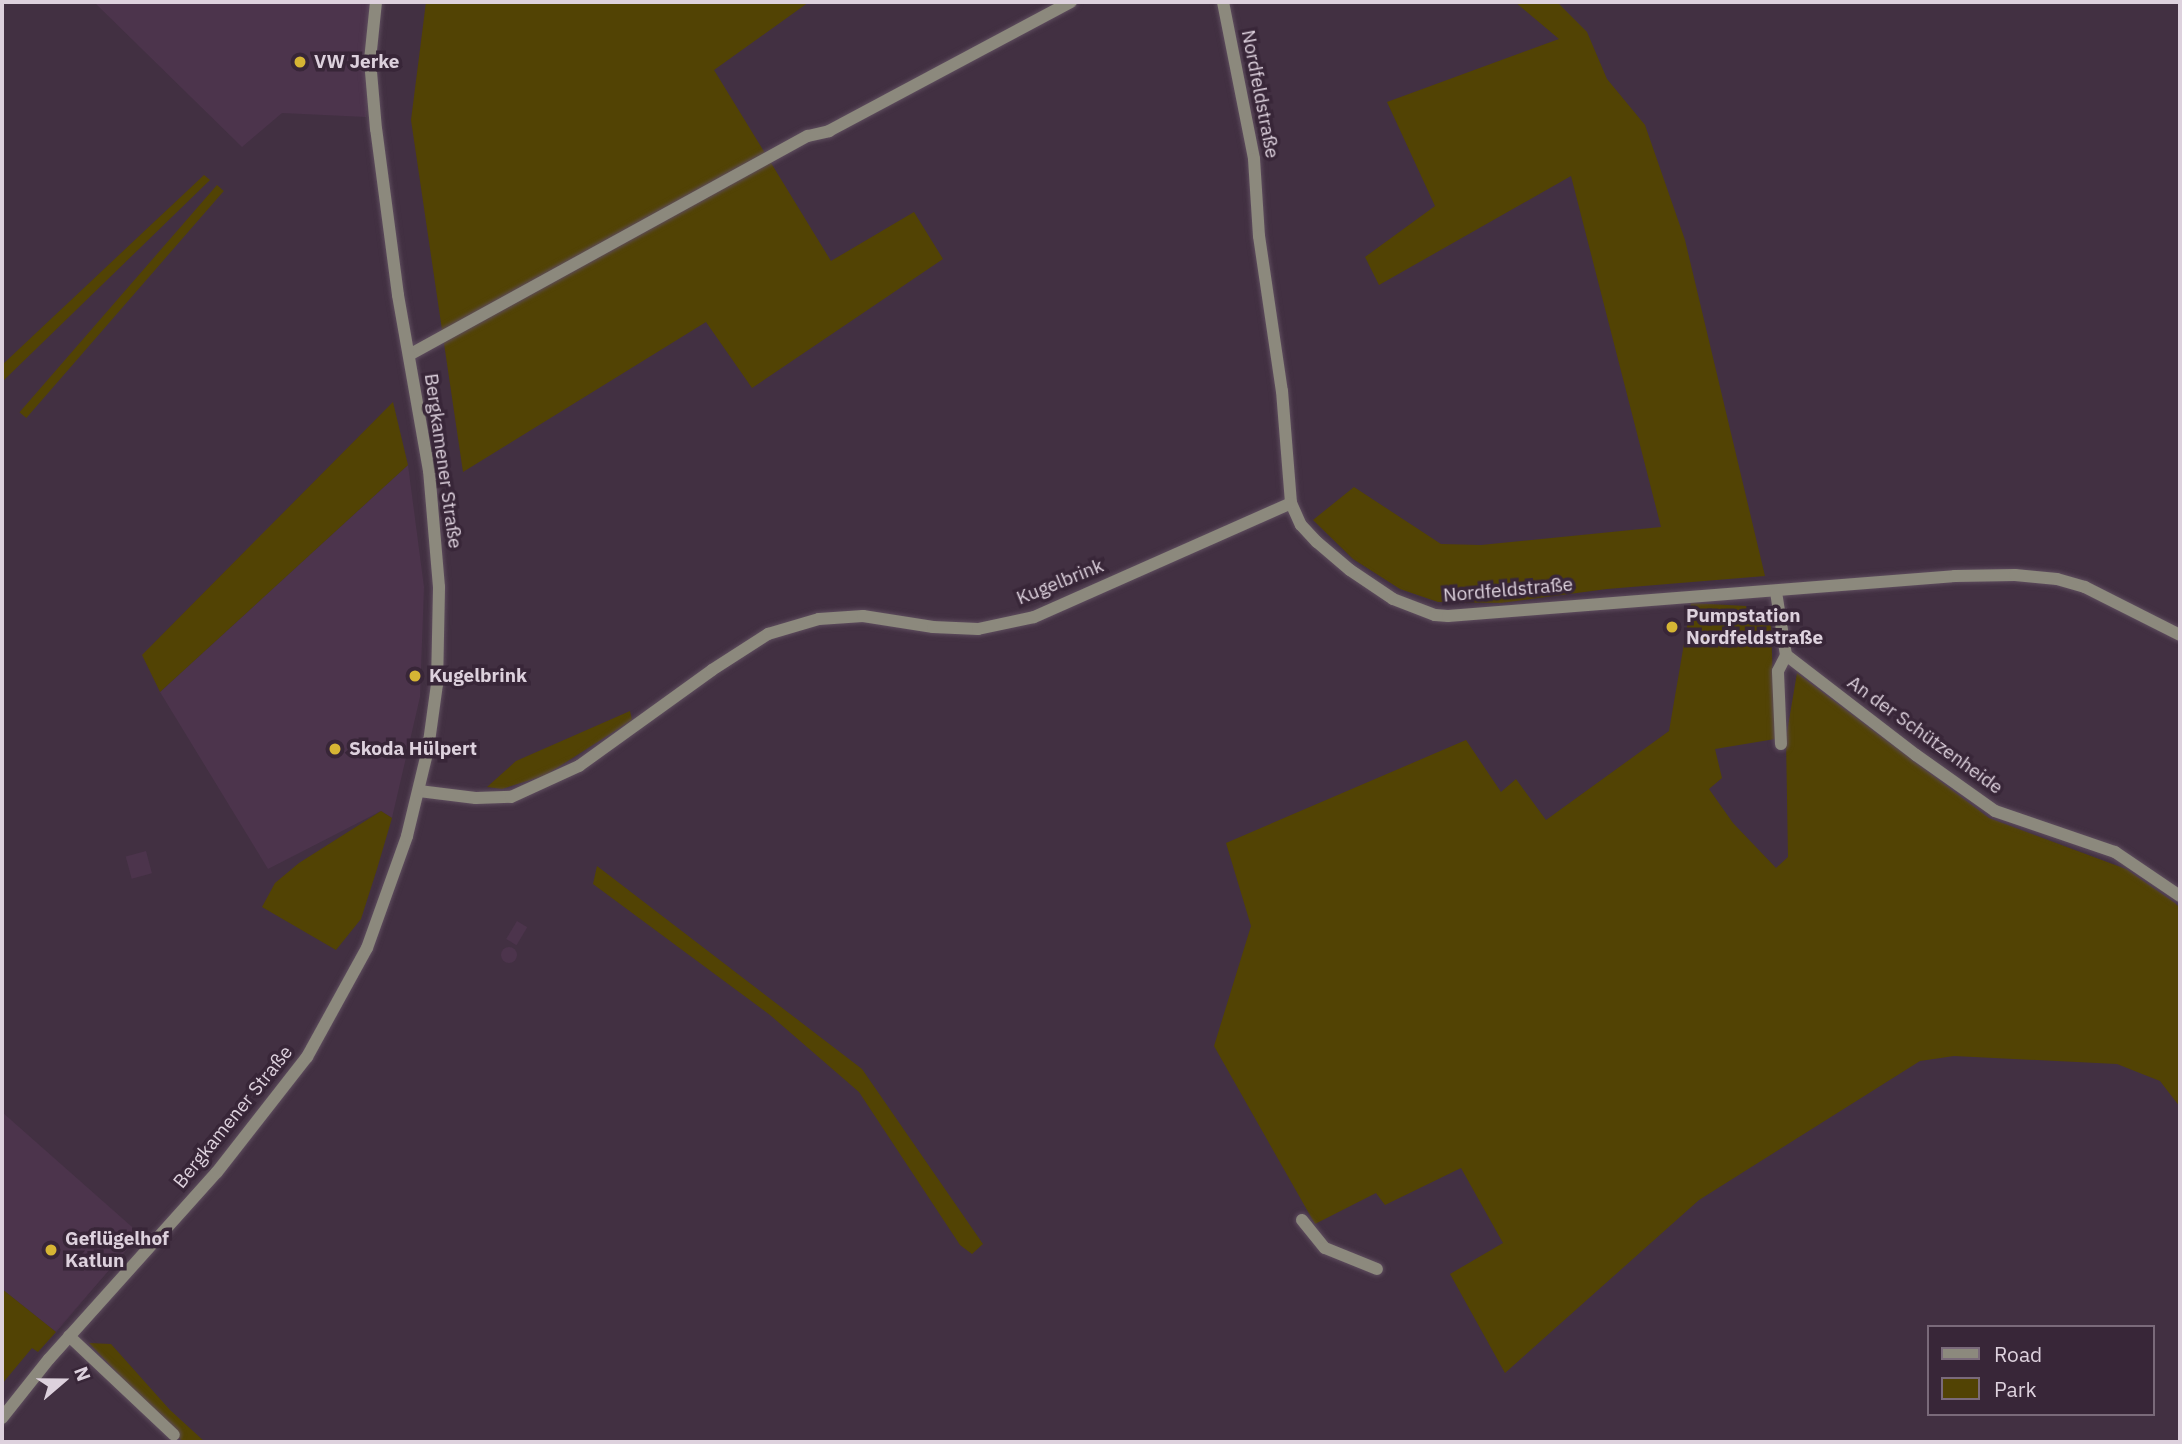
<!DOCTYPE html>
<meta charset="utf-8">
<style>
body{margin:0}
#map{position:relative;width:2182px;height:1444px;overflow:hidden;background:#423042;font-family:"IBM Plex Sans",sans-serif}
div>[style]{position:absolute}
.built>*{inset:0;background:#4c344c;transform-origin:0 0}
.round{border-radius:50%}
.green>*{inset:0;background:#524304;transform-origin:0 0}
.roads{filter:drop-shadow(0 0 2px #5e4d5e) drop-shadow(0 0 2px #5e4d5e)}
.minor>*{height:12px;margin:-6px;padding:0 6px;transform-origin:6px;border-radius:6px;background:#8c897d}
.dots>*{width:19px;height:19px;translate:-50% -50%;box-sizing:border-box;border:4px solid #382638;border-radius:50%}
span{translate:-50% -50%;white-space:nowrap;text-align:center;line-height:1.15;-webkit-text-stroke:7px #382638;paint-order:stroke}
.poi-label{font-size:19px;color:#ddd1dd;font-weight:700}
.left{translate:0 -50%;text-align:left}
.street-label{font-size:19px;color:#ddd1dd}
.frame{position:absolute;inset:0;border:4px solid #ddd1dd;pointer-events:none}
.legend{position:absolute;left:1927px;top:1325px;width:228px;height:91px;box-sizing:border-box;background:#382638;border:2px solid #7a6a7a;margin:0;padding:9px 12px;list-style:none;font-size:21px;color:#ddd1dd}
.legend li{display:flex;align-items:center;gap:14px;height:35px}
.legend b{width:35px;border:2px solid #7a6a7a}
.north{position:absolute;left:28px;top:1346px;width:70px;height:70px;-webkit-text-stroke:5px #382638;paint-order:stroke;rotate:70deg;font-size:19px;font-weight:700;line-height:28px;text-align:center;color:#ddd1dd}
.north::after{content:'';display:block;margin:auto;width:24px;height:32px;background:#ddd1dd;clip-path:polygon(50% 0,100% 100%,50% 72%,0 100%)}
</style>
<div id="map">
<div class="built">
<div style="clip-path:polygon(94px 2px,382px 2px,366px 117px,282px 113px,242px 147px)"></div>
<div style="clip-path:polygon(408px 465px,424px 587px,420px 697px,392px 818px,381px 811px,268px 869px,160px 692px)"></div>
<div style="left:146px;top:851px;width:23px;height:21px;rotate:75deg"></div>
<div style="left:517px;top:921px;width:12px;height:21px;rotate:31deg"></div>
<div class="round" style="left:501px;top:947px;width:16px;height:16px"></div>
<div style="clip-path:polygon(2px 1112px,140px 1234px,56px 1332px,2px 1289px)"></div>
</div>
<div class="green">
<div style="clip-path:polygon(426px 2px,809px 2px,714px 70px,831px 261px,914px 212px,943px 259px,752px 388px,706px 322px,463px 472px,411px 120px)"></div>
<div style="clip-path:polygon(1515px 2px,1557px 2px,1587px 32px,1607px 79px,1645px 125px,1685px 240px,1765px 576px,1607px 589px,1501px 603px,1438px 602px,1400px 589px,1353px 559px,1313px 520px,1354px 487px,1441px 544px,1481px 545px,1661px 527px,1571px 176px,1379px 285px,1365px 257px,1435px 206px,1387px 102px,1559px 39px)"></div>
<div style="clip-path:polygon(204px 175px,210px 180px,2px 382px,2px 365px)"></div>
<div style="left:217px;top:185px;width:9px;height:301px;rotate:41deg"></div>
<div style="clip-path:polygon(393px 402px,408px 465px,160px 692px,142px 655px)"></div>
<div style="clip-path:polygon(1691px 603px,1746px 606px,1771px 626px,1775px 739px,1715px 749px,1722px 778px,1709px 789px,1733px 823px,1776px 868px,1788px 857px,1786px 738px,1797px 673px,1989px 818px,2126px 869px,2175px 903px,2180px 908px,2180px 1107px,2160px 1081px,2117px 1064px,1954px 1056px,1920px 1061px,1699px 1200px,1505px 1373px,1450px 1274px,1503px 1243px,1461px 1168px,1385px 1205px,1376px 1193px,1315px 1224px,1214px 1046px,1251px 926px,1226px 843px,1466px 740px,1501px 792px,1516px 779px,1546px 820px,1669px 731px)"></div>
<div style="clip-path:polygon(630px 711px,632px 720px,546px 775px,502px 789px,487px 787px,516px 761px)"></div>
<div style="clip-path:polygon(381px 811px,392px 818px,377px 869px,361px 919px,336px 950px,262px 907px,275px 883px,299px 863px)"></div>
<div style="clip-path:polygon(597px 866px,862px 1069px,983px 1244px,972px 1254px,960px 1245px,859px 1092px,770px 1015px,593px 884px)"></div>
<div style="clip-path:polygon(2px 1289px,56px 1332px,38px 1352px,32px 1348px,2px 1384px)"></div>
<div style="clip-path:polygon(89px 1343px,111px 1344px,170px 1410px,205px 1442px,183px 1442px)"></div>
</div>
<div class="roads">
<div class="minor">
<div style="left:1223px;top:2px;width:160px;rotate:78.8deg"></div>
<div style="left:1254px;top:159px;width:77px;rotate:86.3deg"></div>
<div style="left:1259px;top:236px;width:157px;rotate:81.6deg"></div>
<div style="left:1282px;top:391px;width:112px;rotate:85.4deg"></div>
<div style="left:1291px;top:503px;width:24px;rotate:66deg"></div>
<div style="left:1301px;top:525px;width:23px;rotate:47deg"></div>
<div style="left:1317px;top:542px;width:43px;rotate:40.3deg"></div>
<div style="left:1350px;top:570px;width:52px;rotate:34deg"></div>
<div style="left:1393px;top:599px;width:45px;rotate:20.9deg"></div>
<div style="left:1435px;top:615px;width:13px;rotate:4deg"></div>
<div style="left:1448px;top:616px;width:509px;rotate:-4.51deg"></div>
<div style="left:1955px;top:576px;width:60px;rotate:-1deg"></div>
<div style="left:2015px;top:575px;width:42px;rotate:5.4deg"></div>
<div style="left:2057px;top:579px;width:29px;rotate:16deg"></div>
<div style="left:2085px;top:587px;width:106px;rotate:26.8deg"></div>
<div style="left:409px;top:355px;width:455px;rotate:-28.8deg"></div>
<div style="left:808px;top:136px;width:22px;rotate:-13deg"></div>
<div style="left:829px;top:131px;width:274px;rotate:-28.1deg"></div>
<div style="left:1776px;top:592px;width:64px;rotate:81deg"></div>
<div style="left:1786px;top:655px;width:164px;rotate:37.6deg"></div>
<div style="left:1916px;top:755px;width:97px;rotate:35.3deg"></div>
<div style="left:1995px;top:811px;width:127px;rotate:18.9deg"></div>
<div style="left:2115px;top:852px;width:78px;rotate:34.1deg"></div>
<div style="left:1781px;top:744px;width:73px;rotate:-92.4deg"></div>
<div style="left:1778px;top:671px;width:18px;rotate:-63deg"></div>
<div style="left:419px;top:791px;width:57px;rotate:7deg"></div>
<div style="left:476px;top:798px;width:35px;rotate:-2deg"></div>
<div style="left:511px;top:797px;width:75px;rotate:-24.5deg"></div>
<div style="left:579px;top:766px;width:164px;rotate:-35.8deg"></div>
<div style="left:712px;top:670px;width:67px;rotate:-32.7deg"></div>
<div style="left:768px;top:634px;width:53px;rotate:-16.4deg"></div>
<div style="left:819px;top:619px;width:44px;rotate:-3.9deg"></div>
<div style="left:863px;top:616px;width:71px;rotate:8.9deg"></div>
<div style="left:933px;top:627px;width:45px;rotate:2.5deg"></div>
<div style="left:978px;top:629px;width:57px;rotate:-12.1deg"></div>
<div style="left:1034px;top:617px;width:281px;rotate:-23.9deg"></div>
<div style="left:1302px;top:1220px;width:36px;rotate:51deg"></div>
<div style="left:1325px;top:1248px;width:56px;rotate:22deg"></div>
<div style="left:69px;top:1336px;width:144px;rotate:43.3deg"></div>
<div style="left:2px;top:1418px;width:75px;rotate:-51.5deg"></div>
<div style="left:49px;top:1359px;width:251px;rotate:-48.1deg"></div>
<div style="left:217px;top:1172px;width:146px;rotate:-52deg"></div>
<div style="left:307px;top:1057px;width:124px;rotate:-61.2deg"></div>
<div style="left:367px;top:948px;width:119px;rotate:-70.3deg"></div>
<div style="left:407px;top:836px;width:89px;rotate:-76.4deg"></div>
<div style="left:428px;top:749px;width:66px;rotate:-82.1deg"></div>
<div style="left:437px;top:684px;width:97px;rotate:-88.8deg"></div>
<div style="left:439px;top:587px;width:116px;rotate:-94.9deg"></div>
<div style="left:429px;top:471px;width:179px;rotate:-100deg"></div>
<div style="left:398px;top:295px;width:167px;rotate:-97.5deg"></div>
<div style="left:376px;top:129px;width:69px;rotate:-95deg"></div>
<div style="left:370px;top:60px;width:58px;rotate:-84.1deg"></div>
</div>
</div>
<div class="dots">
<div style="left:300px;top:62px;background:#d6b534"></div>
<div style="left:1672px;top:627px;background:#d6b534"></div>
<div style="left:415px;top:676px;background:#d6b534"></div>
<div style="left:335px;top:749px;background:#d6b534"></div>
<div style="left:51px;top:1250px;background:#d6b534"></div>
</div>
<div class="poi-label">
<span class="left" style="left:314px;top:62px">VW Jerke</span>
<span class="left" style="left:1686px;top:627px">Pumpstation<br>Nordfeldstraße</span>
<span class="left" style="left:429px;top:676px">Kugelbrink</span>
<span class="left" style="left:349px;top:749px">Skoda Hülpert</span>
<span class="left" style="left:65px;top:1250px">Geflügelhof<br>Katlun</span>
</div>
<div class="street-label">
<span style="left:1260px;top:94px;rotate:79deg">Nordfeldstraße</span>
<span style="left:443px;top:461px;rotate:82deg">Bergkamener Straße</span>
<span style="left:1060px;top:582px;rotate:-22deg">Kugelbrink</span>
<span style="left:1508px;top:590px;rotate:-5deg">Nordfeldstraße</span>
<span style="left:1925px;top:735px;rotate:36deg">An der Schützenheide</span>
<span style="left:233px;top:1117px;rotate:-51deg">Bergkamener Straße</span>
</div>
<div class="frame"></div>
<ul class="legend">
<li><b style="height:9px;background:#8c897d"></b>Road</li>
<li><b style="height:19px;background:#524304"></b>Park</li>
</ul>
<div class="north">N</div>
</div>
